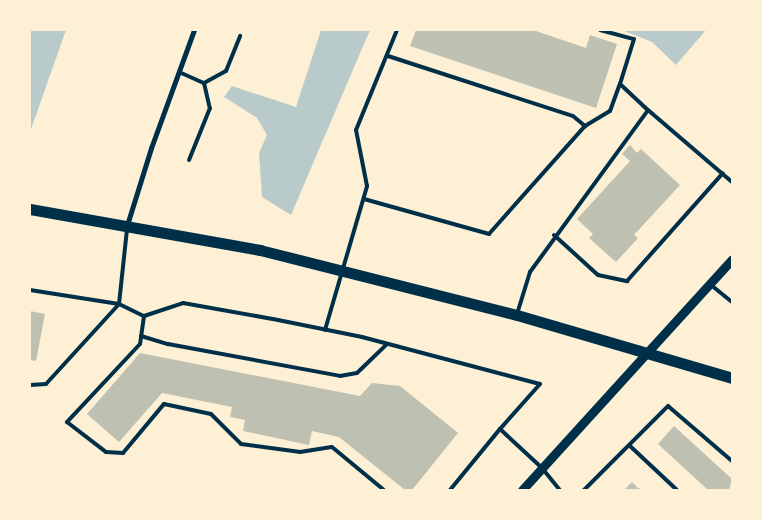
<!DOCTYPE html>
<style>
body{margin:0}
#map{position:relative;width:762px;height:520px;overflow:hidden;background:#fdf0d5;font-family:"Space Grotesk",sans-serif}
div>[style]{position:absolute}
.green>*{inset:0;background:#b9caca}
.building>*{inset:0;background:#bec0b2}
.service>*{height:4px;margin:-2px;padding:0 2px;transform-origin:2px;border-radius:2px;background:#003049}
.minor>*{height:5px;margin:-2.5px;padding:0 2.5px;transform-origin:2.5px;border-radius:2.5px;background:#003049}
.tertiary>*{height:9px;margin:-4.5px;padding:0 4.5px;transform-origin:4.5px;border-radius:4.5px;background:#003049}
.primary>*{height:11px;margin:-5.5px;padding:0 5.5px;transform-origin:5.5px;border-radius:5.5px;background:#003049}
span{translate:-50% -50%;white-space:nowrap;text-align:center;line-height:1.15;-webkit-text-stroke:4.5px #fdf0d5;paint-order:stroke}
.frame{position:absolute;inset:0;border:31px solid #fdf0d5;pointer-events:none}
</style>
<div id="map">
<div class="green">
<div style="clip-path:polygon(30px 30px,66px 30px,30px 132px)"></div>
<div style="clip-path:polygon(321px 30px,370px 30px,291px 215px,262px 197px,259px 153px,267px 135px,257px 118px,224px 97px,232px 86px,296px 107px)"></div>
<div style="clip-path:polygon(622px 30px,706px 30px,676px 65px,652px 42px)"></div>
</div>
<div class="building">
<div style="clip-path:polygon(416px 30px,533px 30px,586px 48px,590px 35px,617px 44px,596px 108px,410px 46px)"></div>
<div style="clip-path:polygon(630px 145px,637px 153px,641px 149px,680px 185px,634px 235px,638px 238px,616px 262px,589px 238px,593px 234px,577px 219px,630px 161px,622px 154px)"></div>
<div style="clip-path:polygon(30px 311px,45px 314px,36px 361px,30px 360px)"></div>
<div style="clip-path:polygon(140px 353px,360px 396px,372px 383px,400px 386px,458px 433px,412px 490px,405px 490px,339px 437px,312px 431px,309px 445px,243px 431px,245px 420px,230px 417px,232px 407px,162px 393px,119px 442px,87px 414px)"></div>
<div style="clip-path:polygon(674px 426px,732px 479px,729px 490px,708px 490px,658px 444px)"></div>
<div style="clip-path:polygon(632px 482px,638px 488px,644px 490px,624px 490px)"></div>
</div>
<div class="service">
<div style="left:600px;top:30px;width:35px;rotate:15deg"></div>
<div style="left:634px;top:39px;width:47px;rotate:107.3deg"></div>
<div style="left:620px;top:84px;width:38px;rotate:43deg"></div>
<div style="left:388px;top:56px;width:194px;rotate:18deg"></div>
<div style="left:573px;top:116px;width:16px;rotate:40deg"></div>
<div style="left:179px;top:72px;width:27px;rotate:24deg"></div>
<div style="left:204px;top:83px;width:26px;rotate:77deg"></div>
<div style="left:210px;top:108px;width:56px;rotate:112deg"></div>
<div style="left:204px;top:83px;width:25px;rotate:-29deg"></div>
<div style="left:226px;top:71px;width:38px;rotate:-68deg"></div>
<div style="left:364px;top:199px;width:130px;rotate:15.6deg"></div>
<div style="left:489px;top:234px;width:144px;rotate:-48.4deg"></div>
<div style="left:585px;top:126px;width:29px;rotate:-31deg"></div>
<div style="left:610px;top:111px;width:29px;rotate:-70deg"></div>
<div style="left:554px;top:235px;width:59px;rotate:42.3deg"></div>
<div style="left:598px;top:275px;width:30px;rotate:12deg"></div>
<div style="left:627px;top:281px;width:144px;rotate:-48.4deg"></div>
<div style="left:711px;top:285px;width:27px;rotate:39deg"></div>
<div style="left:30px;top:290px;width:90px;rotate:8.9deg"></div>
<div style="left:119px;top:304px;width:28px;rotate:26deg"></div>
<div style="left:144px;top:316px;width:41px;rotate:-18.4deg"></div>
<div style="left:183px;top:303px;width:91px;rotate:10.1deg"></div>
<div style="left:273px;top:319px;width:91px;rotate:11.4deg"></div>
<div style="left:362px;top:337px;width:184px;rotate:14.8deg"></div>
<div style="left:540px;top:384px;width:60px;rotate:131.6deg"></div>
<div style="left:500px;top:429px;width:57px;rotate:42.9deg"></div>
<div style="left:542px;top:468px;width:28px;rotate:51deg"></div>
<div style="left:517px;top:314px;width:44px;rotate:-72.8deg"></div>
<div style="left:530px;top:272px;width:200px;rotate:-53.9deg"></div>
<div style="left:648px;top:110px;width:111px;rotate:40.6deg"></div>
<div style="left:144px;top:316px;width:28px;rotate:98deg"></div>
<div style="left:140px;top:344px;width:107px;rotate:133.1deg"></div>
<div style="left:67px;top:422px;width:49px;rotate:37.6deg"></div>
<div style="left:106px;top:452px;width:17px;rotate:3deg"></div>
<div style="left:123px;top:453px;width:64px;rotate:-50.1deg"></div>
<div style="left:164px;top:404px;width:48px;rotate:12deg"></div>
<div style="left:211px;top:414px;width:42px;rotate:45deg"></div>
<div style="left:241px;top:444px;width:60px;rotate:7.7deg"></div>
<div style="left:300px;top:452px;width:32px;rotate:-9deg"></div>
<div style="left:332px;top:447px;width:67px;rotate:39.6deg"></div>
<div style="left:325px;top:330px;width:150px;rotate:-73.7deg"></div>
<div style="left:367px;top:186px;width:57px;rotate:-101.1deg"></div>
<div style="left:356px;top:130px;width:108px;rotate:-67.7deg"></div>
<div style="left:141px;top:336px;width:28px;rotate:17deg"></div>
<div style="left:168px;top:344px;width:175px;rotate:10.5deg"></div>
<div style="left:340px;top:376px;width:17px;rotate:-10deg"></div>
<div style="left:357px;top:373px;width:42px;rotate:-44deg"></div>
<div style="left:30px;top:385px;width:16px;rotate:-4deg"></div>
<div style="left:46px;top:384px;width:108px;rotate:-47.6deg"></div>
<div style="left:119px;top:304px;width:75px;rotate:-83.9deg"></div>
<div style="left:630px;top:446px;width:64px;rotate:43.1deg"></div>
<div style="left:450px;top:490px;width:79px;rotate:-50.7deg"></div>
<div style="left:584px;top:490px;width:119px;rotate:-45deg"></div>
<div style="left:668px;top:406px;width:84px;rotate:40.7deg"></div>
</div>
<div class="minor">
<div style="left:127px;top:225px;width:81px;rotate:-72.7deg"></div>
<div style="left:151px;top:148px;width:126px;rotate:-70deg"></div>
</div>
<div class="tertiary">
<div style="left:522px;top:490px;width:312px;rotate:-47.7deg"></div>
</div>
<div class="primary">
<div style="left:30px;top:209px;width:234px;rotate:10.1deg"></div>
<div style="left:260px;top:250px;width:265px;rotate:14.2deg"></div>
<div style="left:517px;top:315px;width:224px;rotate:16.3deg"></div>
</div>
<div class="frame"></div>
</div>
